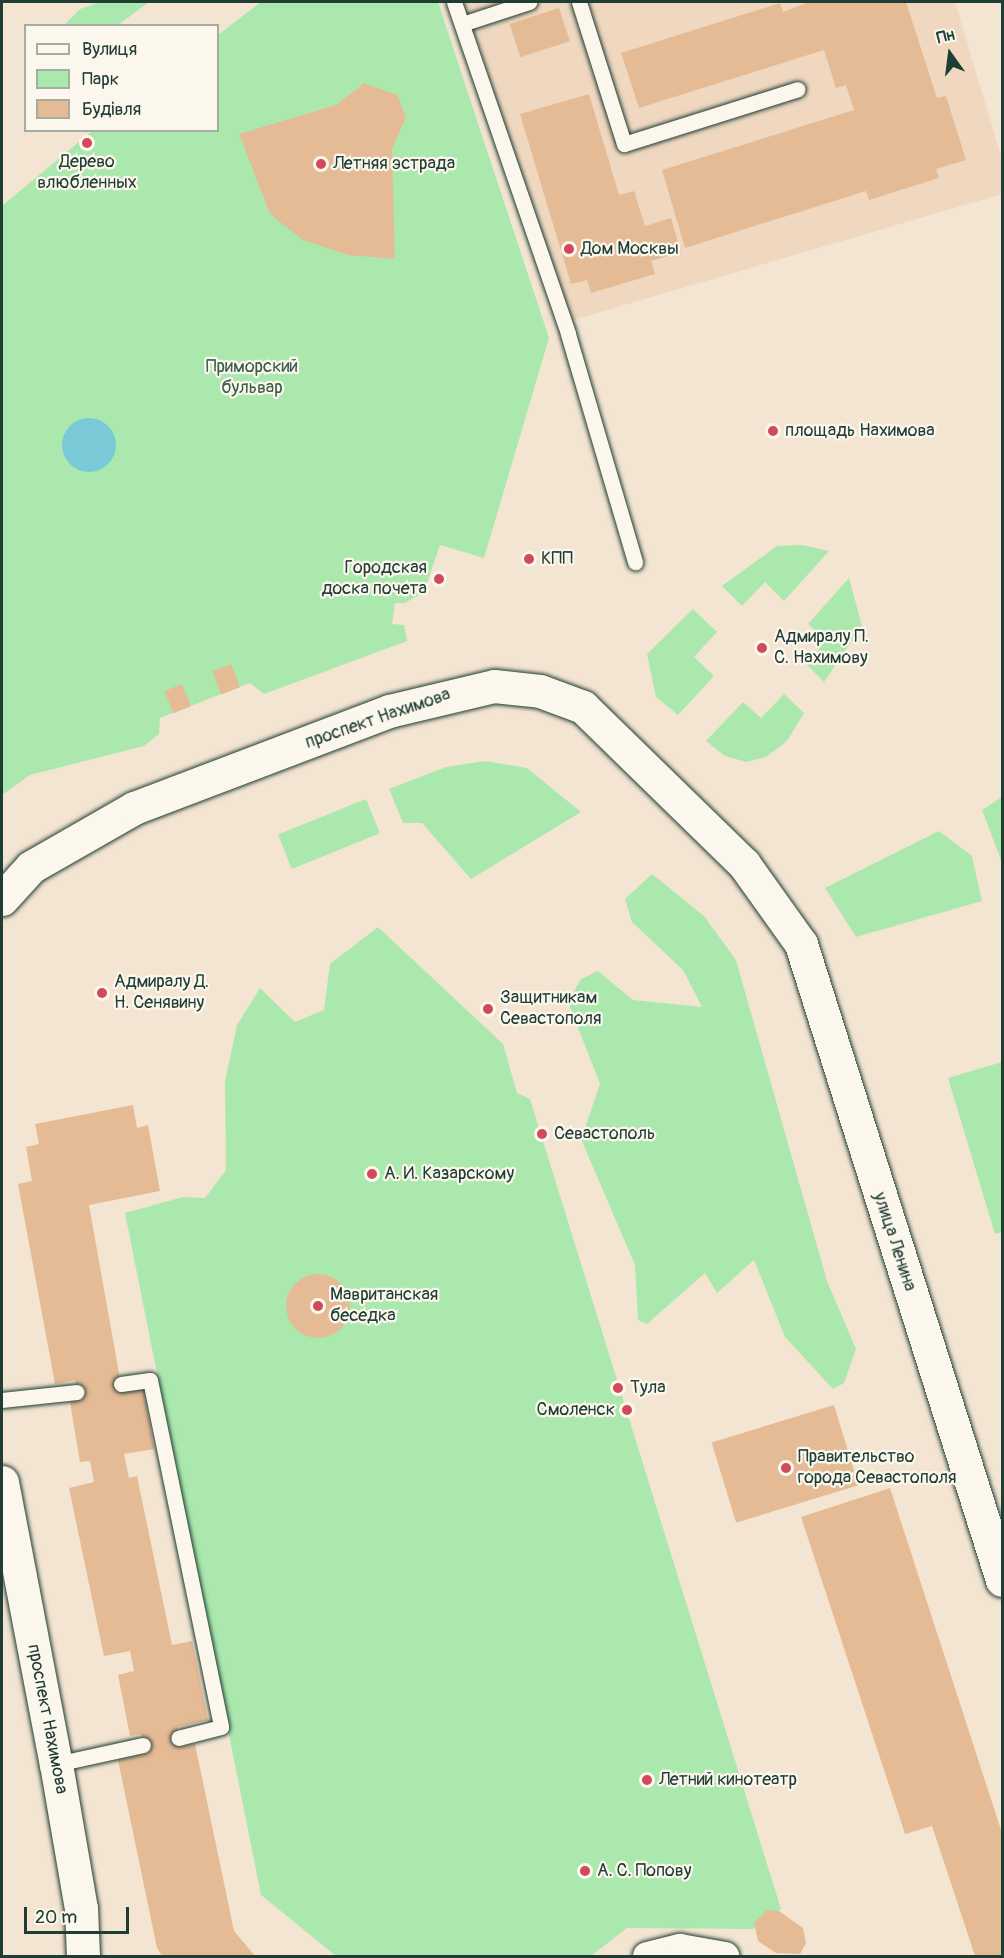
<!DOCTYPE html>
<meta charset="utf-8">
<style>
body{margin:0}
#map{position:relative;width:1004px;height:1958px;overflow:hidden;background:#f4e5d2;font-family:Pangolin,sans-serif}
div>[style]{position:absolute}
.built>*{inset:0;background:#f0d8c0}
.green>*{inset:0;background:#abe8ae;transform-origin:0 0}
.water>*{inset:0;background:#7ac9d6}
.round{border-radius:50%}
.building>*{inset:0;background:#e5bb95;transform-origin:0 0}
.roads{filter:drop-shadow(0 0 2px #1f3d34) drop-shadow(0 0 2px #1f3d34)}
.service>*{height:15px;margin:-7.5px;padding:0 7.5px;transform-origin:7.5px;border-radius:7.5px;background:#fbf7ec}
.minor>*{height:28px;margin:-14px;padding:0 14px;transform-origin:14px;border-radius:14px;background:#fbf7ec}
.secondary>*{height:33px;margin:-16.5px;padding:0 16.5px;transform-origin:16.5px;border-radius:16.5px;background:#fbf7ec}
.dots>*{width:16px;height:16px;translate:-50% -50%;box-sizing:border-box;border:3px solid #fbf7ec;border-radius:50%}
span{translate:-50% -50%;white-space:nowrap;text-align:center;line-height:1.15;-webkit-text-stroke:4.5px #fbf7ec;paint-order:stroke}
.poi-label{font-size:18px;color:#1f3d34}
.left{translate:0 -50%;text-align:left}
.right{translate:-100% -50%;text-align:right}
.park-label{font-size:18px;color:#3b5f4c}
.street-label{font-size:18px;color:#1f3d34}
.frame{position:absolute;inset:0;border:3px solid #1f3d34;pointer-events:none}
.legend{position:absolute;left:24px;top:24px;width:195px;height:108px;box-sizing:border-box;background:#fbf7ec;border:2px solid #a3ada2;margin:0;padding:8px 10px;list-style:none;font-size:18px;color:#1f3d34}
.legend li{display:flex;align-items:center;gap:12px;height:30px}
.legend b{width:30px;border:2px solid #a3ada2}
.north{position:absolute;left:920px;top:24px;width:60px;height:60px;-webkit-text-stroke:4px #fbf7ec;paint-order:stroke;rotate:346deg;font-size:16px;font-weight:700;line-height:24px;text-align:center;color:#1f3d34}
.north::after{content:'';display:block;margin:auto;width:21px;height:27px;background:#1f3d34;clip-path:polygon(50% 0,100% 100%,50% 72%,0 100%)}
.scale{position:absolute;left:24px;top:1907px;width:105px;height:27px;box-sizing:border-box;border:3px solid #1f3d34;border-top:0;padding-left:8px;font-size:18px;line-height:21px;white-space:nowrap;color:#1f3d34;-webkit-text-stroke:4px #fbf7ec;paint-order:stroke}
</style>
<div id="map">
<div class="built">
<div style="clip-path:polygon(460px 2px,955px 2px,1002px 159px,1002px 194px,570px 321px)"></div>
</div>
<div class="green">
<div style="clip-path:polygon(100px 2px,149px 2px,118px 25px,64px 25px,80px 9px)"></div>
<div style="clip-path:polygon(261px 2px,438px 2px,549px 338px,484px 558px,440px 545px,424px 592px,405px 603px,395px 603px,392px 624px,404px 625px,407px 641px,264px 694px,250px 683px,221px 694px,160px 718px,159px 734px,144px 746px,30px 775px,2px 795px,2px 206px,92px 131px,218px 130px,218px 35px)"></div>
<div style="clip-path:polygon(802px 545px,829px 551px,784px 601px,765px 582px,742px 606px,722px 586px,777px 546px)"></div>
<div style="clip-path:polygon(849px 578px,862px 626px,824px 682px,807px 665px,826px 640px,808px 624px)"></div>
<div style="clip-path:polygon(693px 609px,717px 632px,694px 657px,714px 676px,678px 715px,656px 697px,647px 654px)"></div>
<div style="clip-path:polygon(784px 694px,804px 713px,787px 741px,766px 757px,746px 762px,725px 756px,706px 741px,743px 702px,761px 718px)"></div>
<div style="clip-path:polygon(485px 761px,527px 768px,581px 812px,471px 879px,422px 823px,403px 823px,389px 789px,446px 767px)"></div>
<div style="clip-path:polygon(1002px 797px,1002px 863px,982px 810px)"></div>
<div style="left:366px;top:799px;width:37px;height:95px;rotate:68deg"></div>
<div style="clip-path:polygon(939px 831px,972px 856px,982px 901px,856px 937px,825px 888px)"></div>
<div style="clip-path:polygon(652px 874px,704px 916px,736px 960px,827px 1281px,856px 1349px,844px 1383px,833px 1389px,785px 1337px,754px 1260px,717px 1293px,705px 1273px,647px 1324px,638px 1320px,635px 1265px,581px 1139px,600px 1084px,568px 1002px,581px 979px,598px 971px,633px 1000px,702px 1007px,683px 970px,632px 922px,625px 899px)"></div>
<div style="clip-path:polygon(378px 927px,503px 1044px,517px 1093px,530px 1099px,781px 1909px,753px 1929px,627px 1928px,591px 1956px,336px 1956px,261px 1895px,125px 1213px,183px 1197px,205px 1198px,226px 1170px,225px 1081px,237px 1025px,260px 988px,295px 1022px,324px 1010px,330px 964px)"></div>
<div style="clip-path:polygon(1002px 1062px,1002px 1232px,995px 1234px,948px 1078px)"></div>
</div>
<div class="water">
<div class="round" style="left:62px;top:418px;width:54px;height:54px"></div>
</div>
<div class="building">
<div style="clip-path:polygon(809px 2px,906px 2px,937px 98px,946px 96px,966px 160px,936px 169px,939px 178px,869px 200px,866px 191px,685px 248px,662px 170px,854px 110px,846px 85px,836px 88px,824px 50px,639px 108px,621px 53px,780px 3px,783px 12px)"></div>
<div style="left:559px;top:8px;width:35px;height:52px;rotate:72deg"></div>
<div style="clip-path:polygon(364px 83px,397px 95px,406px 117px,392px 149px,395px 259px,348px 255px,303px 240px,270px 214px,239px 134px,336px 105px)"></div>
<div style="clip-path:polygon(589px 94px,619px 195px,634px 191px,645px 226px,671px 218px,681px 252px,651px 261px,655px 274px,591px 293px,587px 280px,571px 284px,520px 114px)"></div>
<div class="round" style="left:522px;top:552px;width:14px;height:14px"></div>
<div style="left:231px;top:664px;width:25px;height:20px;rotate:69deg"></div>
<div style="left:182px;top:684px;width:24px;height:19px;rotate:68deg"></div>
<div style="clip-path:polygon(133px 1105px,137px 1128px,148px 1125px,160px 1191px,89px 1205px,122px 1390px,143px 1386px,154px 1449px,124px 1454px,129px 1478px,137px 1476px,172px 1645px,192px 1641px,208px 1720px,177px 1727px,180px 1747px,195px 1744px,234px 1931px,255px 1956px,162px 1956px,157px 1948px,118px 1760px,145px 1754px,141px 1734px,130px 1736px,118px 1675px,134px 1671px,130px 1651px,104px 1656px,69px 1488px,94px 1482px,90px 1461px,80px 1462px,70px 1402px,79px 1400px,75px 1380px,55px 1384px,18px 1184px,32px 1181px,26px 1147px,39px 1144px,35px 1124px)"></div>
<div class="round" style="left:286px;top:1274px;width:64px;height:64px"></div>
<div style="left:834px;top:1405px;width:84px;height:128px;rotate:73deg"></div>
<div style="clip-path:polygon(890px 1488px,1002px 1833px,1002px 1956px,975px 1956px,932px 1826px,905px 1834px,801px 1517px)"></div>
<div style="clip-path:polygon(767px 1910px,779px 1911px,803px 1928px,806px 1943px,800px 1954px,776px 1953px,758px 1941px,754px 1923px)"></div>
</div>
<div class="roads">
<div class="service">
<div style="left:454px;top:2px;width:351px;rotate:71deg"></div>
<div style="left:568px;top:334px;width:238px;rotate:73.6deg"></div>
<div style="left:579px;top:2px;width:149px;rotate:72.4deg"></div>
<div style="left:624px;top:144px;width:182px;rotate:-17.5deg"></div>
<div style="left:462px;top:24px;width:71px;rotate:-18.2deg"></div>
<div style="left:121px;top:1384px;width:29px;rotate:-8deg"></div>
<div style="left:150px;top:1380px;width:354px;rotate:78.4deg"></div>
<div style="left:221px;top:1727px;width:44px;rotate:165.7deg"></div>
<div style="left:2px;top:1400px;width:75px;rotate:-6.1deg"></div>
<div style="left:56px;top:1764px;width:89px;rotate:-12.3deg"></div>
</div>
<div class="minor">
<div style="left:647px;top:1956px;width:34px;rotate:-14deg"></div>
<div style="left:680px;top:1948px;width:46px;rotate:10.1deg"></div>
</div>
<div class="secondary">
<div style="left:2px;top:899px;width:43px;rotate:-47.8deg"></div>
<div style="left:31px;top:867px;width:119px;rotate:-29.8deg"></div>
<div style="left:134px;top:808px;width:273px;rotate:-20.8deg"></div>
<div style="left:389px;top:711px;width:108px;rotate:-13.4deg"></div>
<div style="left:494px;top:686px;width:46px;rotate:6.2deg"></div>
<div style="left:540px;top:691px;width:46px;rotate:20.4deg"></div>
<div style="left:583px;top:707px;width:225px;rotate:44.3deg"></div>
<div style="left:744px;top:864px;width:98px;rotate:54.5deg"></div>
<div style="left:801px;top:944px;width:667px;rotate:72.46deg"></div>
<div style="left:2px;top:1482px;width:287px;rotate:79.2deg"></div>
<div style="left:56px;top:1764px;width:146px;rotate:80.2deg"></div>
<div style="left:81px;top:1908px;width:48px;rotate:87.6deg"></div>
</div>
</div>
<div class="dots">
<div style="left:87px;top:143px;background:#d1495b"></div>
<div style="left:321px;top:164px;background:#d1495b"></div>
<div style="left:569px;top:249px;background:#d1495b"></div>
<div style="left:773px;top:431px;background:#d1495b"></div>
<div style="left:529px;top:559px;background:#d1495b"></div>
<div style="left:439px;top:579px;background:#d1495b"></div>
<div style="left:762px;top:648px;background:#d1495b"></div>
<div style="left:102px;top:993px;background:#d1495b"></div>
<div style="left:488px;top:1009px;background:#d1495b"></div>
<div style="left:542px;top:1134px;background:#d1495b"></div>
<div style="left:372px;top:1174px;background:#d1495b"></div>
<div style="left:318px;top:1306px;background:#d1495b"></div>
<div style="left:618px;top:1388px;background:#d1495b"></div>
<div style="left:627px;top:1410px;background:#d1495b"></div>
<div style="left:786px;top:1468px;background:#d1495b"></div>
<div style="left:647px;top:1780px;background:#d1495b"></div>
<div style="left:585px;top:1871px;background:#d1495b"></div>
</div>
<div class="poi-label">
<span style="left:87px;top:173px">Дерево<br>влюбленных</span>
<span class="left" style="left:333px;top:164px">Летняя эстрада</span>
<span class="left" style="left:581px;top:249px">Дом Москвы</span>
<span class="left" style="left:785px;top:431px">площадь Нахимова</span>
<span class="left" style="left:541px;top:559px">КПП</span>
<span class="right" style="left:427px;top:579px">Городская<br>доска почета</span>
<span class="left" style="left:774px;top:648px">Адмиралу П.<br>С. Нахимову</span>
<span class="left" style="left:114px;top:993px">Адмиралу Д.<br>Н. Сенявину</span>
<span class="left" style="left:500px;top:1009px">Защитникам<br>Севастополя</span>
<span class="left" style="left:554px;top:1134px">Севастополь</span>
<span class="left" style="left:384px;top:1174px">А. И. Казарскому</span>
<span class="left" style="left:330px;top:1306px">Мавританская<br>беседка</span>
<span class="left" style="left:630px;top:1388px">Тула</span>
<span class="right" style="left:615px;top:1410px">Смоленск</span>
<span class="left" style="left:798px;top:1468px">Правительство<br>города Севастополя</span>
<span class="left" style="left:659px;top:1780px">Летний кинотеатр</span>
<span class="left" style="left:597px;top:1871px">А. С. Попову</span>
</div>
<div class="park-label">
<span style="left:252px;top:378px">Приморский<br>бульвар</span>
</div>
<div class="street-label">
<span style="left:378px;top:719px;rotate:-19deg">проспект Нахимова</span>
<span style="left:894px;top:1242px;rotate:72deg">улица Ленина</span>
<span style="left:47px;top:1719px;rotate:79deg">проспект Нахимова</span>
</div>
<div class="frame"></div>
<ul class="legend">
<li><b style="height:8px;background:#fbf7ec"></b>Вулиця</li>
<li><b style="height:16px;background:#abe8ae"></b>Парк</li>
<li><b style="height:16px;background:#e5bb95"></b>Будівля</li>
</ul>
<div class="north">Пн</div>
<div class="scale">20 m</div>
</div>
